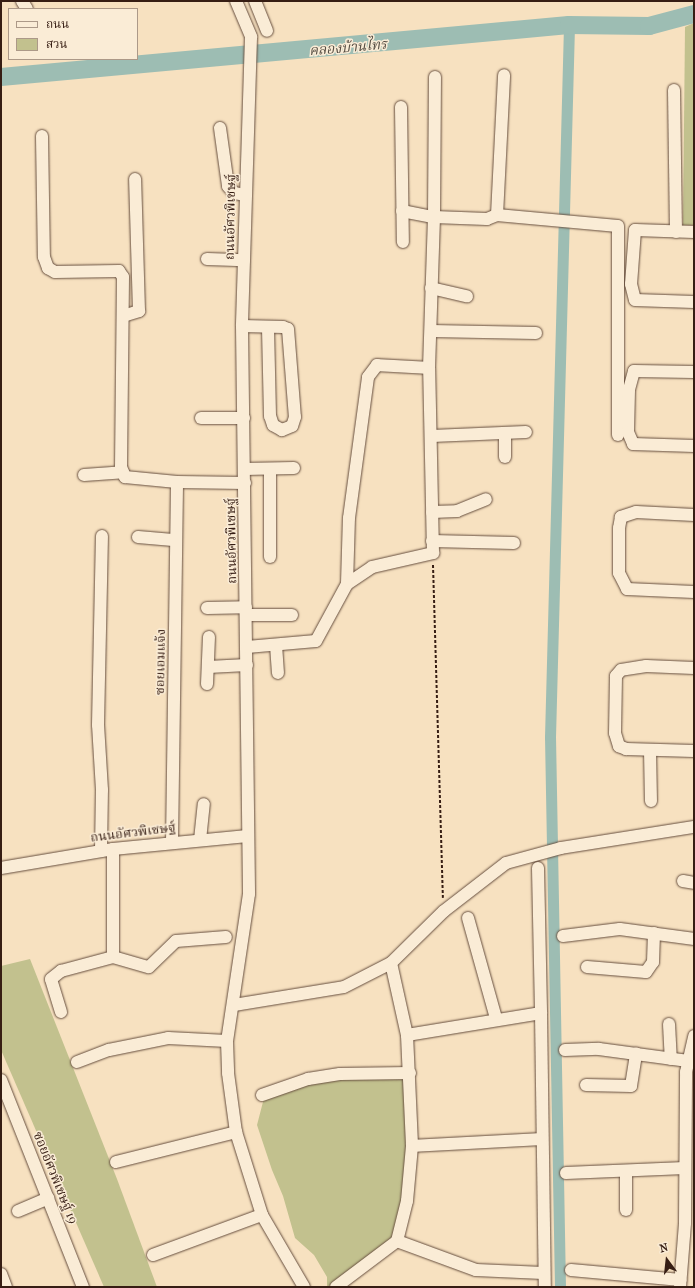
<!DOCTYPE html>
<meta charset="utf-8">
<style>
body{margin:0}
#map{position:relative;width:695px;height:1288px;overflow:hidden;background:#f7e1c0;font-family:"IM FELL French Canon","Noto Serif Thai",serif}
div>[style]{position:absolute}
.green>*{inset:0;background:#c2c18e}
.canal>*{height:11px;margin:-5.5px;padding:0 5.5px;transform-origin:5.5px;border-radius:5.5px;background:#9dbdb3}
.river>*{height:18px;margin:-9px;padding:0 9px;transform-origin:9px;border-radius:9px;background:#9dbdb3}
.path>*{height:2px;margin-top:-1px;transform-origin:0;background:repeating-linear-gradient(90deg,#361d13 0 3px,transparent 0 5px)}
.roads{filter:drop-shadow(0 0 1px #664e3e) drop-shadow(0 0 1px #664e3e)}
.minor>*{height:12px;margin:-6px;padding:0 6px;transform-origin:6px;border-radius:6px;background:#faecd6}
span{translate:-50% -50%;white-space:nowrap;text-align:center;line-height:1.15;-webkit-text-stroke:3px #faecd6;paint-order:stroke}
.street-label{font-size:13px;color:#361d13}
.water-label{font-size:14px;color:#554d43;font-style:italic}
.frame{position:absolute;inset:0;border:2px solid #361d13;pointer-events:none}
.legend{position:absolute;left:8px;top:8px;width:130px;height:52px;box-sizing:border-box;background:#faecd6;border:1px solid #ac9988;margin:0;padding:5px 7px;list-style:none;font-size:12px;color:#361d13}
.legend li{display:flex;align-items:center;gap:8px;height:20px}
.legend b{width:20px;border:1px solid #ac9988}
.north{position:absolute;left:647px;top:1240px;width:40px;height:40px;-webkit-text-stroke:3px #faecd6;paint-order:stroke;rotate:345deg;font-size:11px;font-weight:700;line-height:16px;text-align:center;color:#361d13}
.north::after{content:'';display:block;margin:auto;width:14px;height:18px;background:#361d13;clip-path:polygon(50% 0,100% 100%,50% 72%,0 100%)}
</style>
<div id="map">
<div class="green">
<div style="clip-path:polygon(694px 23px,694px 225px,683px 225px,685px 27px)"></div>
<div style="clip-path:polygon(30px 959px,117px 1179px,157px 1287px,104px 1287px,1px 1050px,1px 966px)"></div>
<div style="clip-path:polygon(406px 1076px,408px 1150px,403px 1239px,327px 1287px,327px 1277px,314px 1255px,295px 1238px,283px 1196px,272px 1170px,257px 1125px,264px 1098px,310px 1083px,341px 1079px)"></div>
</div>
<div class="canal">
<div style="left:560px;top:1287px;width:550px;rotate:-91.04deg"></div>
<div style="left:550px;top:737px;width:712px;rotate:-88.47deg"></div>
</div>
<div class="river">
<div style="left:1px;top:77px;width:570px;rotate:-5.23deg"></div>
<div style="left:569px;top:25px;width:80px;rotate:0.7deg"></div>
<div style="left:649px;top:26px;width:47px;rotate:-14.9deg"></div>
</div>
<div class="path">
<div style="left:433px;top:565px;width:333px;rotate:88.3deg"></div>
</div>
<div class="roads">
<div class="minor">
<div style="left:22px;top:1px;width:9px;rotate:58deg"></div>
<div style="left:236px;top:1px;width:39px;rotate:67deg"></div>
<div style="left:251px;top:37px;width:289px;rotate:91.8deg"></div>
<div style="left:242px;top:326px;width:568px;rotate:89.29deg"></div>
<div style="left:249px;top:894px;width:149px;rotate:98.5deg"></div>
<div style="left:227px;top:1041px;width:32px;rotate:88deg"></div>
<div style="left:228px;top:1073px;width:60px;rotate:82.3deg"></div>
<div style="left:236px;top:1132px;width:87px;rotate:72.6deg"></div>
<div style="left:262px;top:1215px;width:83px;rotate:59.7deg"></div>
<div style="left:255px;top:1px;width:32px;rotate:68deg"></div>
<div style="left:674px;top:90px;width:142px;rotate:89.2deg"></div>
<div style="left:401px;top:107px;width:135px;rotate:89.2deg"></div>
<div style="left:220px;top:128px;width:59px;rotate:82.1deg"></div>
<div style="left:228px;top:186px;width:9px;rotate:49deg"></div>
<div style="left:234px;top:193px;width:11px;rotate:10deg"></div>
<div style="left:42px;top:136px;width:121px;rotate:89.1deg"></div>
<div style="left:44px;top:257px;width:12px;rotate:70deg"></div>
<div style="left:48px;top:268px;width:8px;rotate:30deg"></div>
<div style="left:55px;top:272px;width:64px;rotate:-0.9deg"></div>
<div style="left:119px;top:271px;width:7px;rotate:56deg"></div>
<div style="left:123px;top:277px;width:190px;rotate:90.6deg"></div>
<div style="left:121px;top:467px;width:11px;rotate:68deg"></div>
<div style="left:125px;top:477px;width:52px;rotate:5.5deg"></div>
<div style="left:177px;top:482px;width:68px;rotate:0.8deg"></div>
<div style="left:402px;top:211px;width:33px;rotate:11deg"></div>
<div style="left:434px;top:217px;width:140px;rotate:-89.6deg"></div>
<div style="left:497px;top:215px;width:121px;rotate:5.2deg"></div>
<div style="left:618px;top:226px;width:209px;rotate:90deg"></div>
<div style="left:694px;top:232px;width:59px;rotate:-178.1deg"></div>
<div style="left:635px;top:230px;width:54px;rotate:94.2deg"></div>
<div style="left:631px;top:284px;width:16px;rotate:76deg"></div>
<div style="left:635px;top:300px;width:59px;rotate:1.9deg"></div>
<div style="left:207px;top:259px;width:37px;rotate:2deg"></div>
<div style="left:431px;top:288px;width:37px;rotate:13deg"></div>
<div style="left:123px;top:316px;width:17px;rotate:-17deg"></div>
<div style="left:139px;top:311px;width:132px;rotate:-91.7deg"></div>
<div style="left:242px;top:326px;width:41px;rotate:1.4deg"></div>
<div style="left:283px;top:327px;width:5px;rotate:22deg"></div>
<div style="left:288px;top:329px;width:88px;rotate:85.5deg"></div>
<div style="left:295px;top:417px;width:9px;rotate:108deg"></div>
<div style="left:292px;top:426px;width:11px;rotate:158deg"></div>
<div style="left:282px;top:430px;width:10px;rotate:-151deg"></div>
<div style="left:273px;top:425px;width:9px;rotate:-108deg"></div>
<div style="left:270px;top:416px;width:89px;rotate:-91.3deg"></div>
<div style="left:431px;top:331px;width:105px;rotate:1.1deg"></div>
<div style="left:694px;top:372px;width:60px;rotate:-179deg"></div>
<div style="left:634px;top:371px;width:20px;rotate:105deg"></div>
<div style="left:629px;top:390px;width:42px;rotate:91.4deg"></div>
<div style="left:628px;top:432px;width:13px;rotate:67deg"></div>
<div style="left:633px;top:444px;width:61px;rotate:1.9deg"></div>
<div style="left:201px;top:418px;width:43px"></div>
<div style="left:505px;top:433px;width:24px;rotate:90deg"></div>
<div style="left:432px;top:436px;width:94px;rotate:-2.4deg"></div>
<div style="left:244px;top:469px;width:50px;rotate:-1.1deg"></div>
<div style="left:84px;top:475px;width:39px;rotate:-4deg"></div>
<div style="left:432px;top:512px;width:25px;rotate:-2deg"></div>
<div style="left:457px;top:511px;width:31px;rotate:-22deg"></div>
<div style="left:694px;top:515px;width:58px;rotate:-177deg"></div>
<div style="left:636px;top:512px;width:16px;rotate:162deg"></div>
<div style="left:621px;top:517px;width:11px;rotate:100deg"></div>
<div style="left:619px;top:528px;width:45px;rotate:90deg"></div>
<div style="left:619px;top:573px;width:18px;rotate:63deg"></div>
<div style="left:627px;top:589px;width:67px;rotate:2.6deg"></div>
<div style="left:138px;top:537px;width:38px;rotate:5deg"></div>
<div style="left:432px;top:541px;width:82px;rotate:1.4deg"></div>
<div style="left:270px;top:557px;width:88px;rotate:-90deg"></div>
<div style="left:347px;top:584px;width:66px;rotate:-88.3deg"></div>
<div style="left:349px;top:518px;width:142px;rotate:-82.3deg"></div>
<div style="left:368px;top:377px;width:15px;rotate:-53deg"></div>
<div style="left:377px;top:365px;width:52px;rotate:3.3deg"></div>
<div style="left:207px;top:608px;width:39px;rotate:-1deg"></div>
<div style="left:246px;top:615px;width:46px"></div>
<div style="left:276px;top:645px;width:28px;rotate:86deg"></div>
<div style="left:247px;top:647px;width:69px;rotate:-5deg"></div>
<div style="left:316px;top:641px;width:65px;rotate:-61.5deg"></div>
<div style="left:347px;top:584px;width:30px;rotate:-34deg"></div>
<div style="left:372px;top:567px;width:63px;rotate:-12.9deg"></div>
<div style="left:433px;top:553px;width:185px;rotate:-91.2deg"></div>
<div style="left:429px;top:368px;width:151px;rotate:-88.1deg"></div>
<div style="left:434px;top:217px;width:53px;rotate:2.2deg"></div>
<div style="left:487px;top:219px;width:11px;rotate:-22deg"></div>
<div style="left:497px;top:215px;width:140px;rotate:-87.1deg"></div>
<div style="left:208px;top:667px;width:39px;rotate:-3deg"></div>
<div style="left:694px;top:668px;width:48px;rotate:-177.6deg"></div>
<div style="left:646px;top:666px;width:25px;rotate:171deg"></div>
<div style="left:621px;top:670px;width:8px;rotate:130deg"></div>
<div style="left:616px;top:676px;width:57px;rotate:91deg"></div>
<div style="left:615px;top:733px;width:14px;rotate:73deg"></div>
<div style="left:619px;top:746px;width:8px;rotate:23deg"></div>
<div style="left:626px;top:749px;width:68px;rotate:1.7deg"></div>
<div style="left:207px;top:684px;width:47px;rotate:-87.6deg"></div>
<div style="left:650px;top:750px;width:51px;rotate:88.9deg"></div>
<div style="left:200px;top:840px;width:36px;rotate:-84deg"></div>
<div style="left:172px;top:843px;width:361px;rotate:-89.2deg"></div>
<div style="left:113px;top:849px;width:108px;rotate:90deg"></div>
<div style="left:101px;top:851px;width:61px;rotate:-89.1deg"></div>
<div style="left:102px;top:790px;width:65px;rotate:-93.5deg"></div>
<div style="left:98px;top:725px;width:189px;rotate:-88.8deg"></div>
<div style="left:1px;top:868px;width:114px;rotate:-9.6deg"></div>
<div style="left:113px;top:849px;width:135px;rotate:-5.5deg"></div>
<div style="left:538px;top:868px;width:145px;rotate:88.8deg"></div>
<div style="left:683px;top:881px;width:11px;rotate:10deg"></div>
<div style="left:468px;top:918px;width:104px;rotate:74.4deg"></div>
<div style="left:563px;top:936px;width:57px;rotate:-7deg"></div>
<div style="left:620px;top:929px;width:75px;rotate:7.7deg"></div>
<div style="left:391px;top:963px;width:74px;rotate:77.5deg"></div>
<div style="left:407px;top:1035px;width:111px;rotate:87.4deg"></div>
<div style="left:412px;top:1146px;width:55px;rotate:95.2deg"></div>
<div style="left:407px;top:1201px;width:41px;rotate:104deg"></div>
<div style="left:397px;top:1241px;width:84px;rotate:20.2deg"></div>
<div style="left:476px;top:1270px;width:67px;rotate:2.6deg"></div>
<div style="left:587px;top:967px;width:59px;rotate:4.8deg"></div>
<div style="left:646px;top:972px;width:12px;rotate:-55deg"></div>
<div style="left:653px;top:962px;width:29px;rotate:-88deg"></div>
<div style="left:234px;top:1005px;width:111px;rotate:-9.3deg"></div>
<div style="left:344px;top:987px;width:53px;rotate:-27.1deg"></div>
<div style="left:391px;top:963px;width:74px;rotate:-44.5deg"></div>
<div style="left:444px;top:911px;width:78px;rotate:-37.7deg"></div>
<div style="left:506px;top:863px;width:57px;rotate:-15.3deg"></div>
<div style="left:561px;top:848px;width:135px;rotate:-9deg"></div>
<div style="left:61px;top:1012px;width:34px;rotate:-107deg"></div>
<div style="left:51px;top:979px;width:13px;rotate:-39deg"></div>
<div style="left:61px;top:971px;width:54px;rotate:-15.1deg"></div>
<div style="left:113px;top:957px;width:37px;rotate:16deg"></div>
<div style="left:149px;top:967px;width:37px;rotate:-44deg"></div>
<div style="left:176px;top:941px;width:50px;rotate:-4.6deg"></div>
<div style="left:669px;top:1024px;width:35px;rotate:87deg"></div>
<div style="left:407px;top:1035px;width:136px;rotate:-9.3deg"></div>
<div style="left:541px;top:1013px;width:274px;rotate:89.2deg"></div>
<div style="left:565px;top:1050px;width:34px;rotate:-2deg"></div>
<div style="left:599px;top:1049px;width:90px;rotate:7.7deg"></div>
<div style="left:77px;top:1062px;width:34px;rotate:-21deg"></div>
<div style="left:109px;top:1050px;width:60px;rotate:-11.5deg"></div>
<div style="left:168px;top:1038px;width:59px;rotate:2.9deg"></div>
<div style="left:1px;top:1080px;width:223px;rotate:68.4deg"></div>
<div style="left:586px;top:1085px;width:45px;rotate:1.3deg"></div>
<div style="left:631px;top:1086px;width:33px;rotate:-81deg"></div>
<div style="left:262px;top:1095px;width:49px;rotate:-19.2deg"></div>
<div style="left:308px;top:1079px;width:32px;rotate:-9deg"></div>
<div style="left:340px;top:1074px;width:70px;rotate:-0.8deg"></div>
<div style="left:412px;top:1146px;width:129px;rotate:-3.1deg"></div>
<div style="left:116px;top:1162px;width:124px;rotate:-14deg"></div>
<div style="left:626px;top:1172px;width:38px;rotate:90deg"></div>
<div style="left:566px;top:1173px;width:119px;rotate:-2.4deg"></div>
<div style="left:18px;top:1211px;width:33px;rotate:-23deg"></div>
<div style="left:153px;top:1255px;width:116px;rotate:-20.2deg"></div>
<div style="left:571px;top:1270px;width:110px;rotate:5.2deg"></div>
<div style="left:1px;top:1274px;width:14px;rotate:69deg"></div>
<div style="left:336px;top:1287px;width:76px;rotate:-37deg"></div>
<div style="left:680px;top:1287px;width:64px;rotate:-85.5deg"></div>
<div style="left:685px;top:1223px;width:151px;rotate:-89.6deg"></div>
<div style="left:686px;top:1072px;width:37px;rotate:-77deg"></div>
</div>
</div>
<div class="street-label">
<span style="left:231px;top:217px;rotate:-89deg">ถนนอัศวพิเชษฐ์</span>
<span style="left:232px;top:541px;rotate:-91deg">ถนนอัศวพิเชษฐ์</span>
<span style="left:161px;top:662px;rotate:-89deg">ซอยเอมแจ้ง</span>
<span style="left:133px;top:833px;rotate:-7deg">ถนนอัศวพิเชษฐ์</span>
<span style="left:55px;top:1178px;rotate:68deg">ซอยอัศวพิเชษฐ์ 19</span>
</div>
<div class="water-label">
<span style="left:348px;top:48px;rotate:-5deg">คลองบ้านไทร</span>
</div>
<div class="frame"></div>
<ul class="legend">
<li><b style="height:5px;background:#faecd6"></b>ถนน</li>
<li><b style="height:11px;background:#c2c18e"></b>สวน</li>
</ul>
<div class="north">N</div>
</div>
